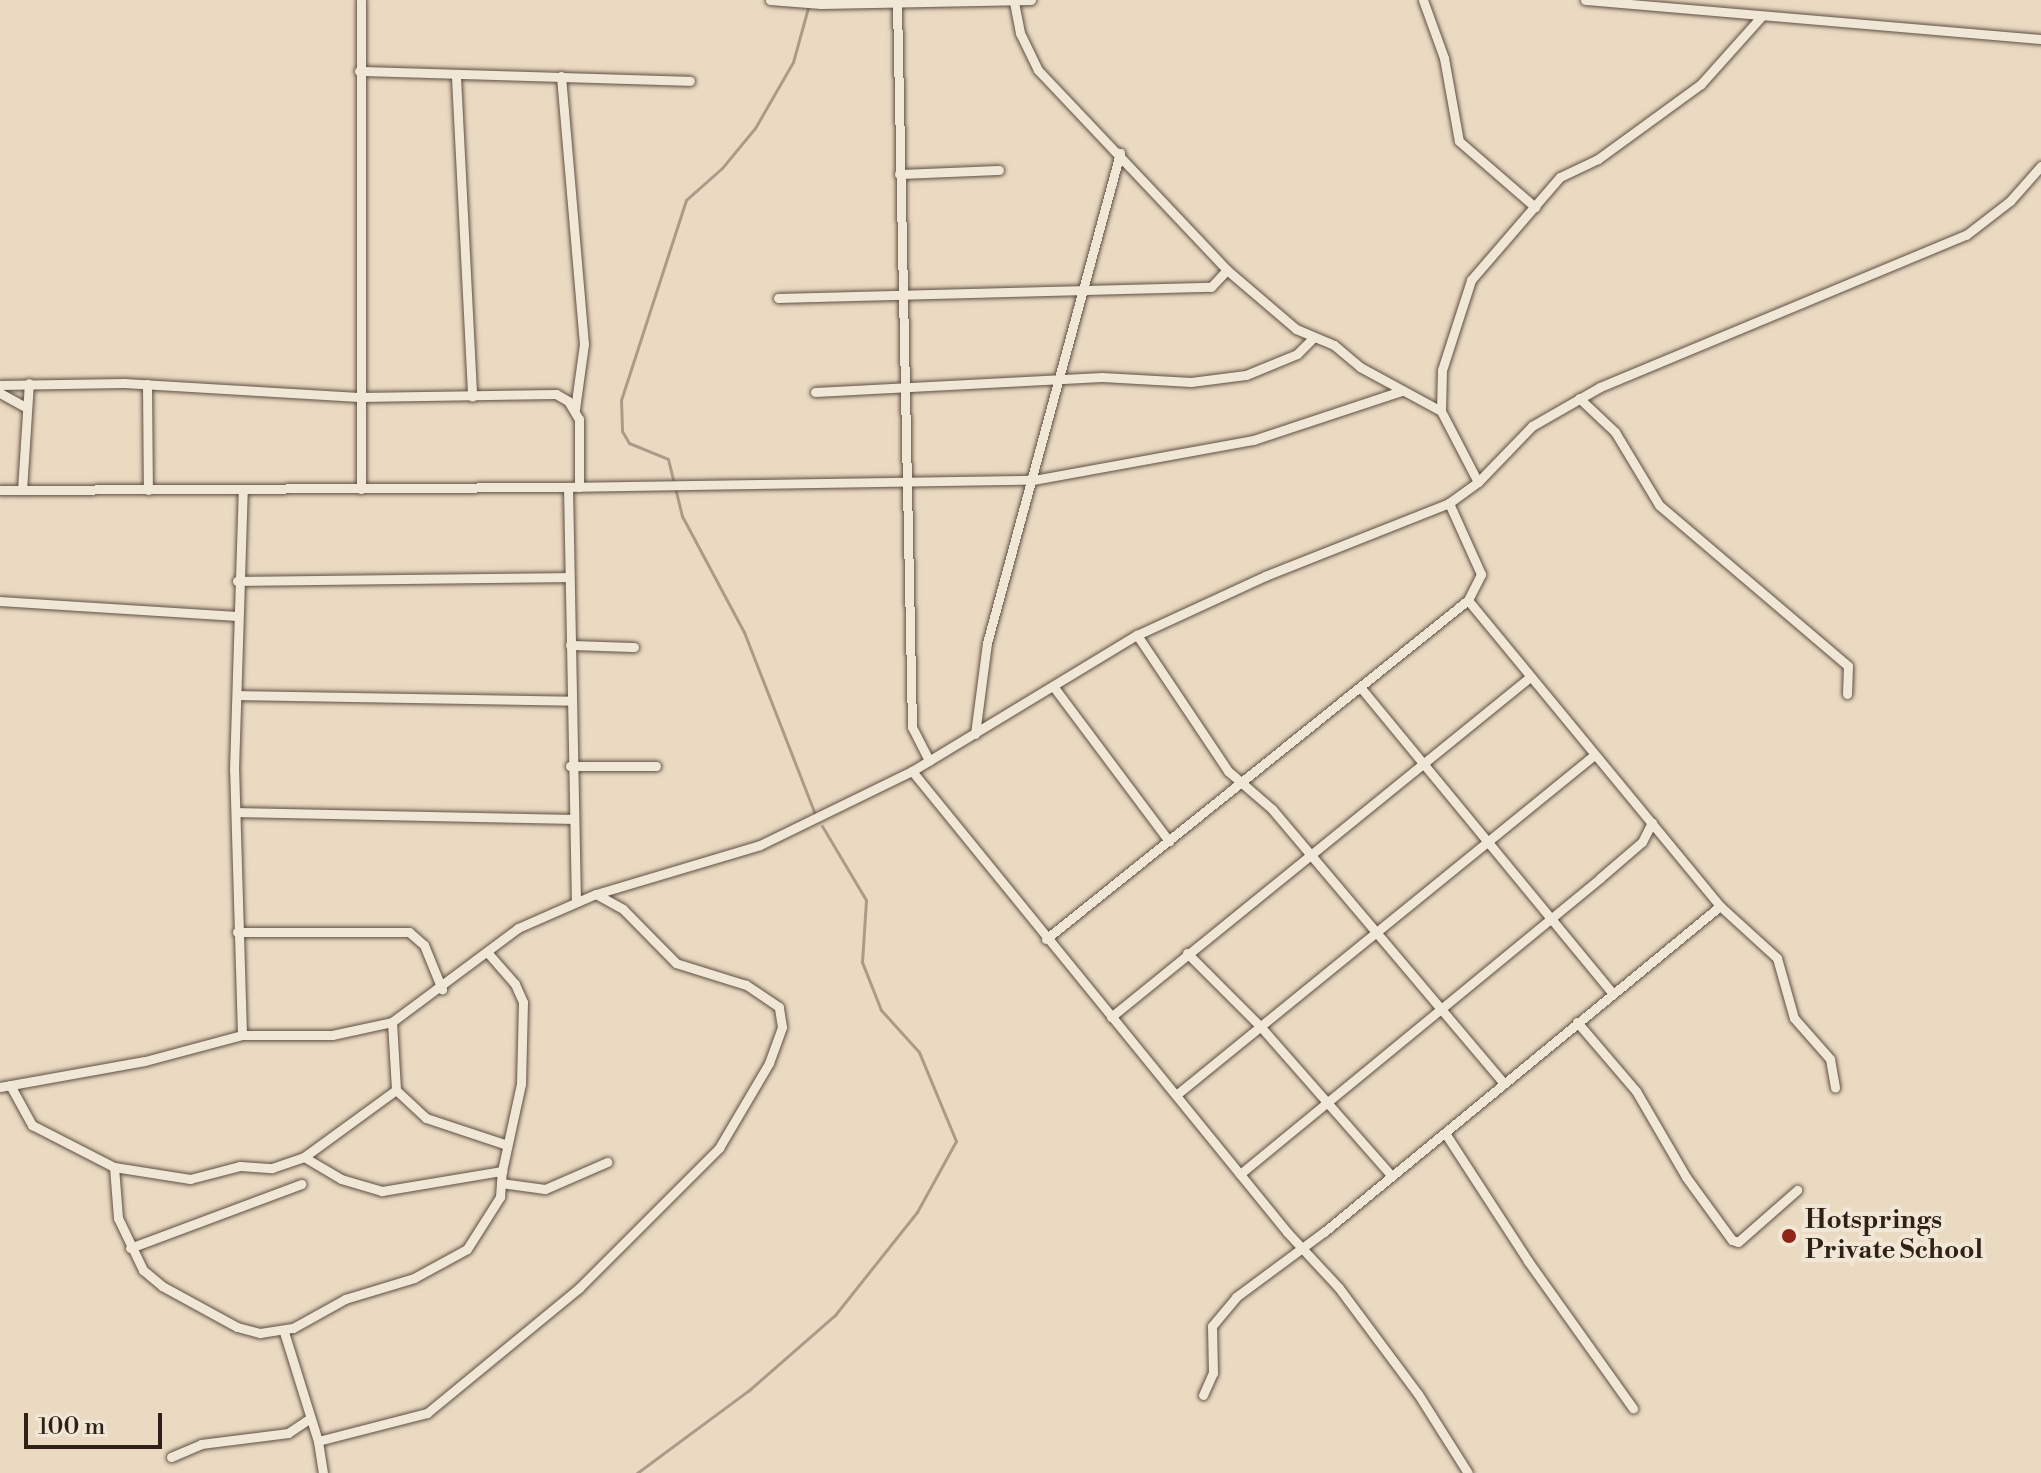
<!DOCTYPE html>
<style>
body{margin:0}
#map{position:relative;width:2041px;height:1473px;overflow:hidden;background:#eadac2;font-family:"Libre Bodoni",serif}
div>[style]{position:absolute}
.stream>*{height:3px;margin:-1.5px;padding:0 1.5px;transform-origin:1.5px;border-radius:1.5px;background:#ab9b88}
.roads{filter:drop-shadow(0 0 2px #5e4f41) drop-shadow(0 0 2px #5e4f41)}
.minor>*{height:9px;margin:-4.5px;padding:0 4.5px;transform-origin:4.5px;border-radius:4.5px;background:#f1e7d7}
.dots>*{width:22px;height:22px;translate:-50% -50%;box-sizing:border-box;border:4px solid #f1e7d7;border-radius:50%}
span{translate:-50% -50%;white-space:nowrap;text-align:center;line-height:1.15;-webkit-text-stroke:8px #f1e7d7;paint-order:stroke}
.poi-label{font-size:26px;color:#302116;font-weight:700}
.left{translate:0 -50%;text-align:left}
.scale{position:absolute;left:24px;top:1413px;width:138px;height:36px;box-sizing:border-box;border:4px solid #302116;border-top:0;padding-left:10px;font-size:24px;line-height:28px;white-space:nowrap;color:#302116;-webkit-text-stroke:6px #f1e7d7;paint-order:stroke}
</style>
<div id="map">
<div class="stream">
<div style="left:809px;top:4px;width:60px;rotate:105.4deg"></div>
<div style="left:793px;top:62px;width:76px;rotate:119.9deg"></div>
<div style="left:755px;top:128px;width:52px;rotate:129.5deg"></div>
<div style="left:722px;top:168px;width:48px;rotate:138.4deg"></div>
<div style="left:686px;top:200px;width:210px;rotate:108deg"></div>
<div style="left:621px;top:400px;width:31px;rotate:88deg"></div>
<div style="left:622px;top:431px;width:14px;rotate:60deg"></div>
<div style="left:629px;top:443px;width:42px;rotate:22.3deg"></div>
<div style="left:668px;top:459px;width:59px;rotate:76.2deg"></div>
<div style="left:682px;top:516px;width:132px;rotate:61.9deg"></div>
<div style="left:744px;top:632px;width:193px;rotate:68.7deg"></div>
<div style="left:637px;top:1473px;width:138px;rotate:-36.5deg"></div>
<div style="left:748px;top:1391px;width:116px;rotate:-41.1deg"></div>
<div style="left:835px;top:1315px;width:132px;rotate:-51.5deg"></div>
<div style="left:917px;top:1212px;width:81px;rotate:-61.2deg"></div>
<div style="left:956px;top:1141px;width:96px;rotate:-112.6deg"></div>
<div style="left:919px;top:1052px;width:57px;rotate:-132.1deg"></div>
<div style="left:881px;top:1010px;width:52px;rotate:-111.6deg"></div>
<div style="left:862px;top:962px;width:62px;rotate:-86.3deg"></div>
<div style="left:866px;top:900px;width:86px;rotate:-120.7deg"></div>
</div>
<div class="roads">
<div class="minor">
<div style="left:770px;top:0;width:51px;rotate:4.5deg"></div>
<div style="left:821px;top:4px;width:210px;rotate:-1.1deg"></div>
<div style="left:1423px;top:0;width:62px;rotate:70.1deg"></div>
<div style="left:1444px;top:58px;width:84px;rotate:79.8deg"></div>
<div style="left:1459px;top:141px;width:101px;rotate:41deg"></div>
<div style="left:1585px;top:0;width:458px;rotate:4.9deg"></div>
<div style="left:1014px;top:2px;width:32px;rotate:79deg"></div>
<div style="left:1020px;top:33px;width:41px;rotate:64.1deg"></div>
<div style="left:1038px;top:70px;width:275px;rotate:46.6deg"></div>
<div style="left:1227px;top:270px;width:91px;rotate:40.5deg"></div>
<div style="left:1296px;top:329px;width:41px;rotate:22.8deg"></div>
<div style="left:1334px;top:345px;width:34px;rotate:40deg"></div>
<div style="left:1360px;top:367px;width:92px;rotate:28.5deg"></div>
<div style="left:1441px;top:411px;width:80px;rotate:62.5deg"></div>
<div style="left:897px;top:4px;width:723px;rotate:88.81deg"></div>
<div style="left:912px;top:727px;width:38px;rotate:63deg"></div>
<div style="left:359px;top:71px;width:331px;rotate:1.7deg"></div>
<div style="left:561px;top:76px;width:269px;rotate:85.1deg"></div>
<div style="left:584px;top:344px;width:66px;rotate:97.9deg"></div>
<div style="left:456px;top:77px;width:320px;rotate:87.1deg"></div>
<div style="left:899px;top:174px;width:100px;rotate:-2.3deg"></div>
<div style="left:778px;top:298px;width:433px;rotate:-1.5deg"></div>
<div style="left:1211px;top:287px;width:23px;rotate:-47deg"></div>
<div style="left:147px;top:384px;width:106px;rotate:89.5deg"></div>
<div style="left:0;top:385px;width:124px;rotate:-0.9deg"></div>
<div style="left:124px;top:383px;width:235px;rotate:3.4deg"></div>
<div style="left:359px;top:397px;width:197px;rotate:-0.9deg"></div>
<div style="left:556px;top:394px;width:14px;rotate:30deg"></div>
<div style="left:568px;top:401px;width:21px;rotate:59deg"></div>
<div style="left:579px;top:419px;width:68px;rotate:90deg"></div>
<div style="left:815px;top:392px;width:287px;rotate:-3deg"></div>
<div style="left:1102px;top:377px;width:89px;rotate:3.2deg"></div>
<div style="left:1191px;top:382px;width:55px;rotate:-7.3deg"></div>
<div style="left:1246px;top:375px;width:55px;rotate:-22.4deg"></div>
<div style="left:1297px;top:354px;width:21px;rotate:-45deg"></div>
<div style="left:0;top:393px;width:29px;rotate:29deg"></div>
<div style="left:1579px;top:398px;width:50px;rotate:43.4deg"></div>
<div style="left:1615px;top:432px;width:85px;rotate:58.9deg"></div>
<div style="left:1659px;top:505px;width:248px;rotate:40.4deg"></div>
<div style="left:1848px;top:666px;width:28px;rotate:92deg"></div>
<div style="left:1441px;top:411px;width:41px;rotate:-88.6deg"></div>
<div style="left:1442px;top:370px;width:95px;rotate:-72.1deg"></div>
<div style="left:1471px;top:280px;width:136px;rotate:-49.2deg"></div>
<div style="left:1560px;top:177px;width:42px;rotate:-25.3deg"></div>
<div style="left:1598px;top:159px;width:127px;rotate:-36.1deg"></div>
<div style="left:1701px;top:84px;width:90px;rotate:-48.2deg"></div>
<div style="left:568px;top:487px;width:465px;rotate:-0.9deg"></div>
<div style="left:1033px;top:480px;width:224px;rotate:-10.3deg"></div>
<div style="left:1253px;top:440px;width:156px;rotate:-18.3deg"></div>
<div style="left:361px;top:489px;width:489px;rotate:-90deg"></div>
<div style="left:0;top:490px;width:568px;rotate:-0.3deg"></div>
<div style="left:568px;top:487px;width:415px;rotate:88.9deg"></div>
<div style="left:22px;top:490px;width:107px;rotate:-86.3deg"></div>
<div style="left:237px;top:581px;width:332px;rotate:-0.7deg"></div>
<div style="left:0;top:601px;width:237px;rotate:3.6deg"></div>
<div style="left:1137px;top:635px;width:164px;rotate:56.2deg"></div>
<div style="left:1228px;top:771px;width:58px;rotate:40.8deg"></div>
<div style="left:1272px;top:809px;width:358px;rotate:49.8deg"></div>
<div style="left:570px;top:645px;width:64px;rotate:1.8deg"></div>
<div style="left:1053px;top:686px;width:194px;rotate:53.2deg"></div>
<div style="left:1361px;top:688px;width:395px;rotate:50.5deg"></div>
<div style="left:238px;top:695px;width:331px;rotate:1deg"></div>
<div style="left:975px;top:734px;width:92px;rotate:-82.5deg"></div>
<div style="left:987px;top:643px;width:508px;rotate:-74.81deg"></div>
<div style="left:570px;top:766px;width:86px"></div>
<div style="left:912px;top:771px;width:594px;rotate:50.87deg"></div>
<div style="left:1287px;top:1232px;width:76px;rotate:47.1deg"></div>
<div style="left:1339px;top:1288px;width:132px;rotate:53.3deg"></div>
<div style="left:1418px;top:1394px;width:93px;rotate:57.7deg"></div>
<div style="left:238px;top:812px;width:333px;rotate:1.2deg"></div>
<div style="left:1720px;top:906px;width:77px;rotate:42.4deg"></div>
<div style="left:1777px;top:958px;width:62px;rotate:74.2deg"></div>
<div style="left:1794px;top:1018px;width:55px;rotate:48.7deg"></div>
<div style="left:1830px;top:1059px;width:29px;rotate:80deg"></div>
<div style="left:237px;top:932px;width:172px"></div>
<div style="left:409px;top:932px;width:20px;rotate:41deg"></div>
<div style="left:424px;top:945px;width:48px;rotate:67.8deg"></div>
<div style="left:1046px;top:939px;width:541px;rotate:-38.78deg"></div>
<div style="left:1187px;top:953px;width:103px;rotate:45deg"></div>
<div style="left:1260px;top:1026px;width:198px;rotate:48.7deg"></div>
<div style="left:1111px;top:1017px;width:540px;rotate:-39.06deg"></div>
<div style="left:392px;top:1022px;width:68px;rotate:86.6deg"></div>
<div style="left:396px;top:1090px;width:41px;rotate:43deg"></div>
<div style="left:426px;top:1118px;width:82px;rotate:18.4deg"></div>
<div style="left:1577px;top:1022px;width:91px;rotate:49.5deg"></div>
<div style="left:1636px;top:1091px;width:99px;rotate:59.8deg"></div>
<div style="left:1686px;top:1177px;width:78px;rotate:53.9deg"></div>
<div style="left:1732px;top:1240px;width:6px;rotate:18deg"></div>
<div style="left:1738px;top:1242px;width:79px;rotate:-41.4deg"></div>
<div style="left:242px;top:1035px;width:265px;rotate:-91.7deg"></div>
<div style="left:234px;top:770px;width:281px;rotate:-88.2deg"></div>
<div style="left:10px;top:1085px;width:46px;rotate:61.2deg"></div>
<div style="left:32px;top:1125px;width:92px;rotate:27.1deg"></div>
<div style="left:114px;top:1167px;width:77px;rotate:9deg"></div>
<div style="left:190px;top:1179px;width:52px;rotate:-14.6deg"></div>
<div style="left:240px;top:1166px;width:32px;rotate:4deg"></div>
<div style="left:272px;top:1168px;width:34px;rotate:-19deg"></div>
<div style="left:304px;top:1157px;width:43px;rotate:30.7deg"></div>
<div style="left:341px;top:1179px;width:43px;rotate:16.3deg"></div>
<div style="left:382px;top:1191px;width:122px;rotate:-9.5deg"></div>
<div style="left:502px;top:1171px;width:89px;rotate:-77.7deg"></div>
<div style="left:521px;top:1084px;width:82px;rotate:-88.6deg"></div>
<div style="left:523px;top:1002px;width:20px;rotate:-114deg"></div>
<div style="left:515px;top:984px;width:41px;rotate:-131.1deg"></div>
<div style="left:0;top:1087px;width:147px;rotate:-10.2deg"></div>
<div style="left:145px;top:1061px;width:100px;rotate:-15deg"></div>
<div style="left:242px;top:1035px;width:90px"></div>
<div style="left:332px;top:1035px;width:61px;rotate:-12.2deg"></div>
<div style="left:392px;top:1022px;width:157px;rotate:-36.7deg"></div>
<div style="left:518px;top:928px;width:85px;rotate:-23.6deg"></div>
<div style="left:596px;top:894px;width:171px;rotate:-16.6deg"></div>
<div style="left:760px;top:845px;width:169px;rotate:-26deg"></div>
<div style="left:912px;top:771px;width:263px;rotate:-31.2deg"></div>
<div style="left:1137px;top:635px;width:141px;rotate:-24.7deg"></div>
<div style="left:1265px;top:576px;width:198px;rotate:-21.6deg"></div>
<div style="left:1449px;top:503px;width:36px;rotate:-36deg"></div>
<div style="left:1478px;top:482px;width:78px;rotate:-46deg"></div>
<div style="left:1532px;top:426px;width:78px;rotate:-29.8deg"></div>
<div style="left:1600px;top:387px;width:396px;rotate:-22.6deg"></div>
<div style="left:1966px;top:235px;width:56px;rotate:-37.7deg"></div>
<div style="left:2010px;top:201px;width:47px;rotate:-48.5deg"></div>
<div style="left:1176px;top:1095px;width:537px;rotate:-39.11deg"></div>
<div style="left:1445px;top:1133px;width:153px;rotate:57deg"></div>
<div style="left:1528px;top:1261px;width:181px;rotate:54.5deg"></div>
<div style="left:304px;top:1157px;width:114px;rotate:-36.1deg"></div>
<div style="left:114px;top:1167px;width:51px;rotate:85.5deg"></div>
<div style="left:118px;top:1218px;width:58px;rotate:64.3deg"></div>
<div style="left:143px;top:1270px;width:25px;rotate:40deg"></div>
<div style="left:162px;top:1286px;width:85px;rotate:28.7deg"></div>
<div style="left:237px;top:1327px;width:24px;rotate:15deg"></div>
<div style="left:260px;top:1333px;width:33px;rotate:-9deg"></div>
<div style="left:293px;top:1328px;width:60px;rotate:-29.1deg"></div>
<div style="left:345px;top:1299px;width:72px;rotate:-16.9deg"></div>
<div style="left:414px;top:1278px;width:60px;rotate:-28.7deg"></div>
<div style="left:467px;top:1249px;width:62px;rotate:-57.6deg"></div>
<div style="left:500px;top:1197px;width:26px;rotate:-86deg"></div>
<div style="left:1240px;top:1174px;width:466px;rotate:-39.4deg"></div>
<div style="left:1600px;top:878px;width:55px;rotate:-40.6deg"></div>
<div style="left:1642px;top:842px;width:22px;rotate:-63deg"></div>
<div style="left:501px;top:1183px;width:44px;rotate:7.8deg"></div>
<div style="left:545px;top:1189px;width:68px;rotate:-23.5deg"></div>
<div style="left:130px;top:1248px;width:183px;rotate:-20.5deg"></div>
<div style="left:284px;top:1332px;width:114px;rotate:72.7deg"></div>
<div style="left:1203px;top:1395px;width:24px;rotate:-66deg"></div>
<div style="left:1213px;top:1373px;width:47px;rotate:-91.2deg"></div>
<div style="left:1212px;top:1326px;width:38px;rotate:-50deg"></div>
<div style="left:1236px;top:1297px;width:109px;rotate:-36.5deg"></div>
<div style="left:1324px;top:1232px;width:513px;rotate:-39.46deg"></div>
<div style="left:1720px;top:906px;width:396px;rotate:-129.5deg"></div>
<div style="left:1468px;top:600px;width:29px;rotate:-63deg"></div>
<div style="left:1481px;top:574px;width:78px;rotate:-114.3deg"></div>
<div style="left:171px;top:1457px;width:33px;rotate:-23deg"></div>
<div style="left:201px;top:1444px;width:88px;rotate:-7.2deg"></div>
<div style="left:288px;top:1433px;width:27px;rotate:-34deg"></div>
<div style="left:323px;top:1473px;width:32px;rotate:-99deg"></div>
<div style="left:318px;top:1441px;width:113px;rotate:-14.4deg"></div>
<div style="left:427px;top:1413px;width:197px;rotate:-39.4deg"></div>
<div style="left:579px;top:1288px;width:198px;rotate:-45deg"></div>
<div style="left:719px;top:1148px;width:99px;rotate:-59.5deg"></div>
<div style="left:769px;top:1063px;width:38px;rotate:-70deg"></div>
<div style="left:782px;top:1027px;width:20px;rotate:-99deg"></div>
<div style="left:779px;top:1007px;width:40px;rotate:-146deg"></div>
<div style="left:746px;top:985px;width:73px;rotate:-162.6deg"></div>
<div style="left:676px;top:963px;width:76px;rotate:-134.5deg"></div>
<div style="left:623px;top:909px;width:31px;rotate:-151deg"></div>
</div>
</div>
<div class="dots">
<div style="left:1789px;top:1236px;background:#8f2418"></div>
</div>
<div class="poi-label">
<span class="left" style="left:1805px;top:1236px">Hotsprings<br>Private School</span>
</div>
<div class="scale">100 m</div>
</div>
